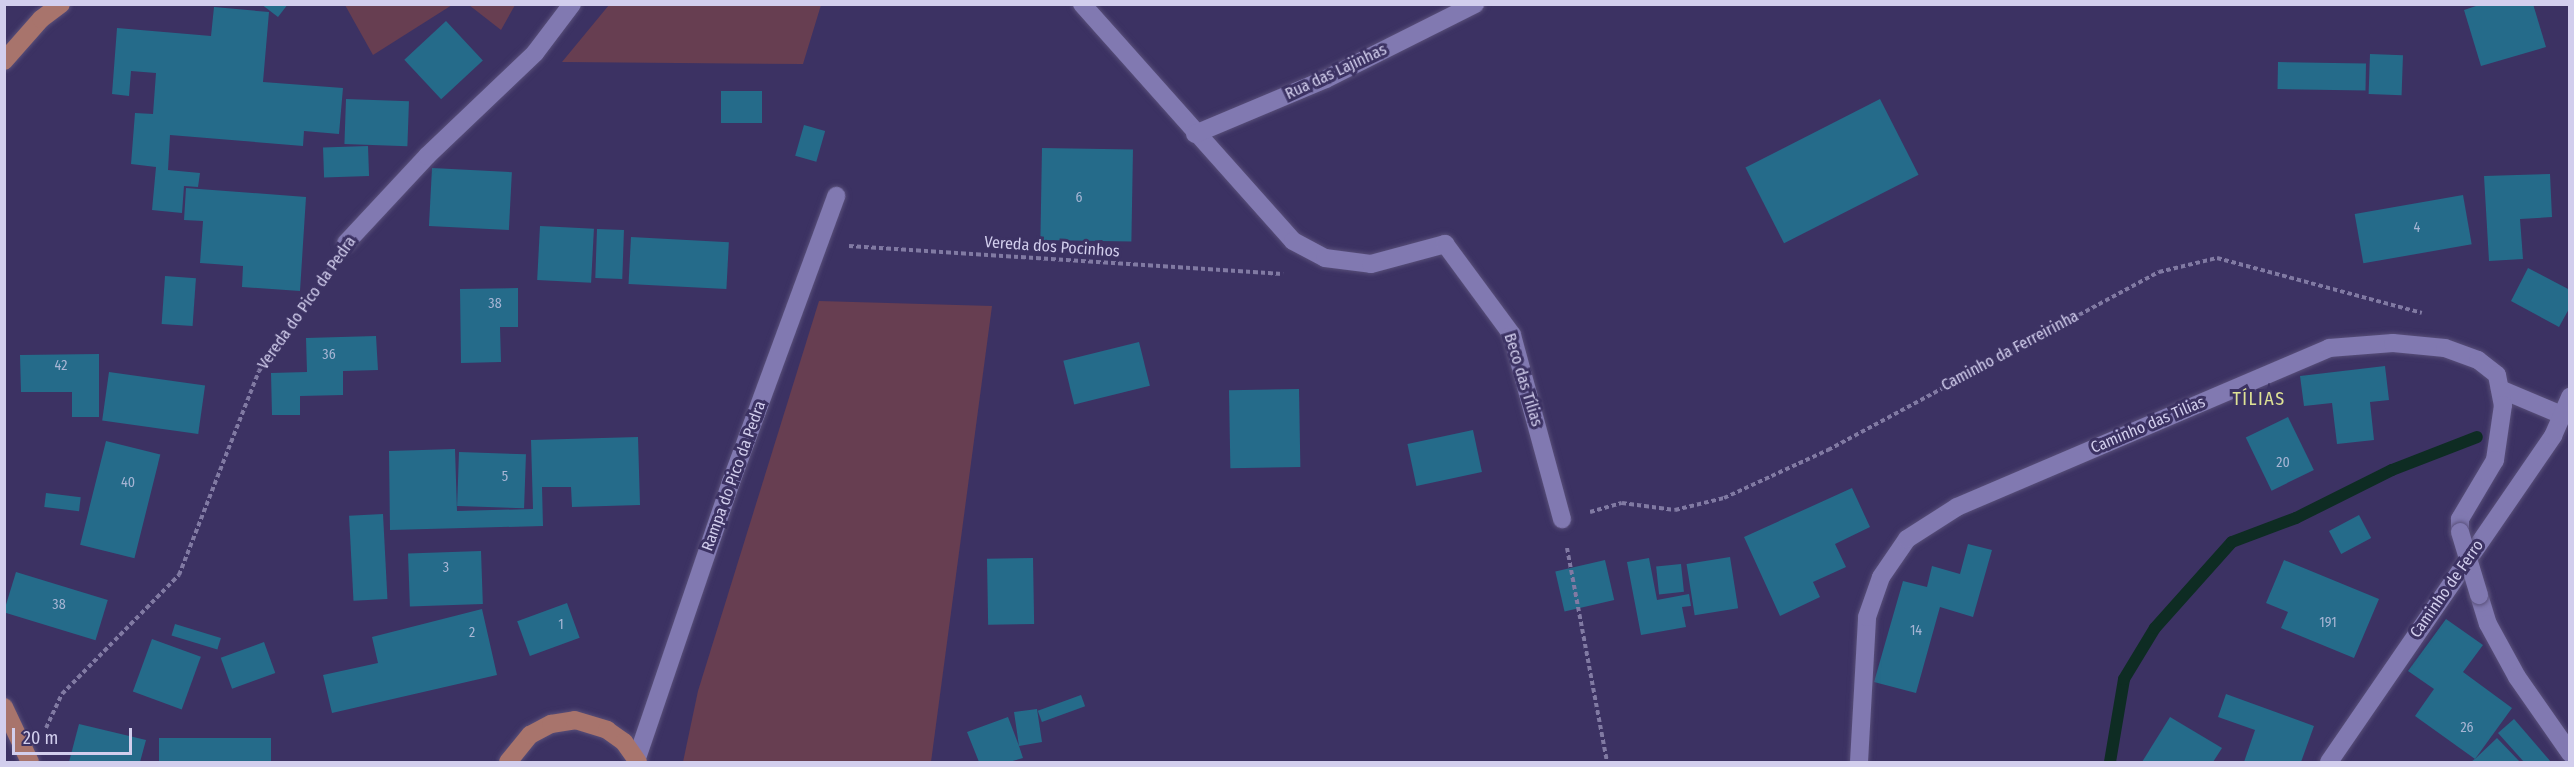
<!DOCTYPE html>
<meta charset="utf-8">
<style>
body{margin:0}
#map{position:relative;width:2574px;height:767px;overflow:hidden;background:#3c3263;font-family:"Fira Sans Condensed",sans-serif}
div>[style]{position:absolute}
.green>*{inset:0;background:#673e51}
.stream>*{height:12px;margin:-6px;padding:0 6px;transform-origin:6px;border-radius:6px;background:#0e2c23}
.building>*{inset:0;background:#256b8a;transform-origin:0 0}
.path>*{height:4px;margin-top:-2px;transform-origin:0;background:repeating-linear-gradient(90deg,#817aa3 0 4.5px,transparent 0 7.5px)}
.roads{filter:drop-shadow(0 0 2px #584f79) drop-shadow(0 0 2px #584f79)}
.minor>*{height:18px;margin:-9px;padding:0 9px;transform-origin:9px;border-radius:9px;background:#8179b1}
.major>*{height:18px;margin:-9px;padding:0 9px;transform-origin:9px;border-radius:9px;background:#a8746c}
.bridges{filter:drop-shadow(0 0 2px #584f79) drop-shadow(0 0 2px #584f79)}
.minor-bridge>*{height:18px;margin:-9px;padding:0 9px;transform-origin:9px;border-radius:9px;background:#8179b1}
span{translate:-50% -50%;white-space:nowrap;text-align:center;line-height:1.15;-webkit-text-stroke:6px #3c3263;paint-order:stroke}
.number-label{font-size:14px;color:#a7b5d4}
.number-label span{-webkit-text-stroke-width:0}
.street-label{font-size:16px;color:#d2ceed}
.neighbourhood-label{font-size:18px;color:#dfe395;letter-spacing:1.5px}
.frame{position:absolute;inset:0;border:6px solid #d2ceed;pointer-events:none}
.scale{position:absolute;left:12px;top:728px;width:120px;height:27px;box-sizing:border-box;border:3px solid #d2ceed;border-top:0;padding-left:8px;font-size:18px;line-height:21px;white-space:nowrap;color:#d2ceed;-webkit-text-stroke:4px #3c3263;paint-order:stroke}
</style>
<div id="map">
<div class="green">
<div style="clip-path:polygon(345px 5px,452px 5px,373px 55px)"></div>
<div style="clip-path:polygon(469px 5px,515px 5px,501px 30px)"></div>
<div style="clip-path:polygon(609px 5px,609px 4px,821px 5px,803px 64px,562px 62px)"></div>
<div style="clip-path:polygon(819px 301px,992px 306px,931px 762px,683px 762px,698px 691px)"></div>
</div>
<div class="stream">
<div style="left:2110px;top:762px;width:84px;rotate:-80.4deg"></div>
<div style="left:2124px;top:679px;width:60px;rotate:-58.7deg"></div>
<div style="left:2155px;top:628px;width:115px;rotate:-48.2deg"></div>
<div style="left:2232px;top:542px;width:68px;rotate:-20.6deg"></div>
<div style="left:2296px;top:518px;width:107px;rotate:-26.6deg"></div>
<div style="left:2392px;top:470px;width:91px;rotate:-21.2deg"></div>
</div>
<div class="building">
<div style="clip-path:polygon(261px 4px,288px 4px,278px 17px)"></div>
<div style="clip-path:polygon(2482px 4px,2533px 4px,2546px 47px,2481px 66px,2464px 10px)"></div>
<div style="clip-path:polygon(214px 7px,269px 12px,263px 82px,343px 88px,339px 134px,304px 131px,303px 146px,170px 135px,168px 170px,200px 173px,198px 187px,184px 186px,182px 213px,152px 210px,156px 167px,131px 164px,135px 113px,153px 114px,156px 73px,131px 71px,129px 96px,112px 94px,117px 28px,211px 36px)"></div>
<div style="left:446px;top:21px;width:54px;height:57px;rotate:47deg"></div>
<div style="left:2370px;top:54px;width:33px;height:40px;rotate:2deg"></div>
<div style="left:2278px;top:62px;width:88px;height:27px;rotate:1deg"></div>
<div style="left:762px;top:91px;width:32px;height:41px;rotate:90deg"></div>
<div style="left:346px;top:99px;width:63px;height:45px;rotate:2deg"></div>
<div style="left:1880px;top:99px;width:85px;height:151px;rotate:63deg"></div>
<div style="left:804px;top:125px;width:22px;height:32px;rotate:16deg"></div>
<div style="left:368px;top:146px;width:30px;height:45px;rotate:88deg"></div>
<div style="left:1042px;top:148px;width:91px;height:92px;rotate:1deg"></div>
<div style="left:432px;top:168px;width:80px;height:58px;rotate:3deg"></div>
<div style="clip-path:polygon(2550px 174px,2552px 217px,2520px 219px,2523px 259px,2489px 261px,2484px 176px)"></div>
<div style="clip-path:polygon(186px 188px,306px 197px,300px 291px,242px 287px,243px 266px,200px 263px,203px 221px,184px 220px)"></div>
<div style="left:2463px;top:195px;width:50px;height:110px;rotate:80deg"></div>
<div style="left:540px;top:226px;width:54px;height:54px;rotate:3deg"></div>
<div style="left:597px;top:229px;width:27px;height:49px;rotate:2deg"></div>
<div style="left:631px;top:237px;width:98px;height:47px;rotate:3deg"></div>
<div style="clip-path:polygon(2528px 268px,2570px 290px,2570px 307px,2559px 327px,2511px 301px)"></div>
<div style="left:165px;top:276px;width:31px;height:48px;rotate:4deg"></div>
<div style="clip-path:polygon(518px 288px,518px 327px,500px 327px,501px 362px,461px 363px,460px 289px)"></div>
<div style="clip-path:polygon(376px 336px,378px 370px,343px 371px,343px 395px,300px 396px,300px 415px,272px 415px,271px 373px,307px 372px,306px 338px)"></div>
<div style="left:1139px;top:342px;width:45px;height:78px;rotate:76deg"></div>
<div style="clip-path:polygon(99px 354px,99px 417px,72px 417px,72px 392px,21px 392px,20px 355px)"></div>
<div style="clip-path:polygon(2385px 366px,2389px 400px,2370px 402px,2374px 440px,2337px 444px,2332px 403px,2304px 406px,2300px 376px)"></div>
<div style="left:109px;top:372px;width:97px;height:49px;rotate:8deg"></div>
<div style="left:1299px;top:389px;width:78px;height:70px;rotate:89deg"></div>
<div style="left:2288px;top:417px;width:59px;height:47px;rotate:64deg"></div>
<div style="left:1473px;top:430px;width:43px;height:67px;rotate:78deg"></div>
<div style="clip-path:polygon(638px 437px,640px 505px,572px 507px,571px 487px,542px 487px,543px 526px,390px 530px,389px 451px,455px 449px,457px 511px,533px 509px,531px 440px)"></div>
<div style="left:106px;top:441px;width:56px;height:107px;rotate:14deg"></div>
<div style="left:459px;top:452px;width:67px;height:54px;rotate:2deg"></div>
<div style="clip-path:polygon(1852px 488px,1870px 527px,1835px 544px,1846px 567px,1813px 582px,1820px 597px,1780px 616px,1744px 537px)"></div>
<div style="left:46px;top:493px;width:35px;height:14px;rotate:7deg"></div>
<div style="left:383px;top:514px;width:85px;height:34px;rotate:87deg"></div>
<div style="left:2359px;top:515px;width:26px;height:34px;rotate:62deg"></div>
<div style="clip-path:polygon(1968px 544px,1992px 550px,1973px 617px,1940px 607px,1916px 693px,1874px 682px,1903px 581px,1927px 587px,1932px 566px,1960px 574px)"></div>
<div style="left:481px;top:551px;width:53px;height:73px;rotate:88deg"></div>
<div style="left:1730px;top:557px;width:52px;height:44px;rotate:81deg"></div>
<div style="left:1033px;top:558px;width:66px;height:46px;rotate:89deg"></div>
<div style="clip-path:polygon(1649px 558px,1657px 600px,1689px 594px,1691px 606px,1682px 607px,1686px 627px,1641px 635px,1627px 562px)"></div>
<div style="left:1605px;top:560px;width:41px;height:51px;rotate:77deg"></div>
<div style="clip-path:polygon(2284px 560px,2379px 599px,2354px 658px,2281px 628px,2288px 612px,2266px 603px)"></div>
<div style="left:1681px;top:564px;width:28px;height:25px;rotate:84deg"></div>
<div style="left:16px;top:572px;width:96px;height:42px;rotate:17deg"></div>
<div style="left:567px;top:603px;width:37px;height:53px;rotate:70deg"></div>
<div style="clip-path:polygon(482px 609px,497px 675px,332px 713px,323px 675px,378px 663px,372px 637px)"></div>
<div style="clip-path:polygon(2446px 619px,2483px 645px,2463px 672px,2512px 708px,2475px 759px,2415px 716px,2434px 689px,2408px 671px)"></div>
<div style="left:175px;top:624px;width:48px;height:12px;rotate:17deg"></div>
<div style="left:152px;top:639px;width:52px;height:56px;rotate:20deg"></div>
<div style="left:264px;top:642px;width:33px;height:46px;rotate:70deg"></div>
<div style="clip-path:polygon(2226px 694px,2314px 726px,2301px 762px,2244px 762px,2255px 730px,2218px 717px)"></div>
<div style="left:1081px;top:695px;width:12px;height:46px;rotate:70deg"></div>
<div style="clip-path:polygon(1037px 709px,1042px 742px,1019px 746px,1023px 758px,1009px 762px,979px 762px,967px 732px,1008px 717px,1019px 746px,1014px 712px)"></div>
<div style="clip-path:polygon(2170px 717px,2222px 748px,2213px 762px,2142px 762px)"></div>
<div style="clip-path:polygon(2514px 719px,2551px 762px,2524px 762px,2498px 733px)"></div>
<div style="clip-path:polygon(79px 724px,146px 740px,140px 762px,69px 762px)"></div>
<div style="left:271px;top:738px;width:24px;height:112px;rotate:90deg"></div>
<div style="clip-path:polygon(2497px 738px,2520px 762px,2471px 762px,2476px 758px)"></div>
</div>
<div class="path">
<div style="left:849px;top:246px;width:435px;rotate:3.7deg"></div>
<div style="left:1590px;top:512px;width:33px;rotate:-16deg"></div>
<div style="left:1622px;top:503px;width:53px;rotate:7.5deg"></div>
<div style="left:1675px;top:510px;width:50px;rotate:-13.8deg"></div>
<div style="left:1724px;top:498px;width:115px;rotate:-24.8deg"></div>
<div style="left:1828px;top:450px;width:376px;rotate:-28.3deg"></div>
<div style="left:2159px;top:272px;width:60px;rotate:-13.6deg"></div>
<div style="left:2217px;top:258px;width:212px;rotate:15deg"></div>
<div style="left:1567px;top:548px;width:218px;rotate:79.4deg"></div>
<div style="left:46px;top:728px;width:38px;rotate:-65deg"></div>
<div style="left:62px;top:694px;width:167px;rotate:-45.5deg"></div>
<div style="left:179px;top:575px;width:219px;rotate:-68.6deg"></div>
<div style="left:259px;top:371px;width:127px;rotate:-55.6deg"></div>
</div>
<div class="roads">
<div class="minor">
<div style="left:1082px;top:4px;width:317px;rotate:48.3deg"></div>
<div style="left:1293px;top:241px;width:36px;rotate:28deg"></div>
<div style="left:1325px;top:258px;width:46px;rotate:7.4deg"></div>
<div style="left:1371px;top:264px;width:77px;rotate:-15.1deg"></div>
<div style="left:1445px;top:244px;width:113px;rotate:53.6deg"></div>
<div style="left:1512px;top:335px;width:191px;rotate:74.8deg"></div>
<div style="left:1195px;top:134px;width:142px;rotate:-22.8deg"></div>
<div style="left:1326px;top:79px;width:167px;rotate:-26.7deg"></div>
<div style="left:346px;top:243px;width:119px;rotate:-47deg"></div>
<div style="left:427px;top:156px;width:149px;rotate:-43.6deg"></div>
<div style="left:535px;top:53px;width:61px;rotate:-52.9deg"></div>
<div style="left:2500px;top:389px;width:67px;rotate:22.8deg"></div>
<div style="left:2479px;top:595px;width:30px;rotate:73deg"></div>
<div style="left:2488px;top:624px;width:60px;rotate:61.3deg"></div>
<div style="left:2517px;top:677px;width:93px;rotate:55.1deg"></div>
<div style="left:637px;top:758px;width:292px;rotate:-71.2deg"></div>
<div style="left:731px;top:482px;width:305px;rotate:-69.8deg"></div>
<div style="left:1859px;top:762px;width:145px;rotate:-86.8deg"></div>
<div style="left:1867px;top:617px;width:42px;rotate:-70.7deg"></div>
<div style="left:1881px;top:577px;width:46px;rotate:-55.6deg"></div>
<div style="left:1907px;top:539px;width:59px;rotate:-32.6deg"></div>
<div style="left:1957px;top:507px;width:405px;rotate:-23.1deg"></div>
<div style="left:2329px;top:348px;width:64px;rotate:-4.5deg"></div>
<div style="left:2393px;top:343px;width:52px;rotate:5.5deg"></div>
<div style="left:2445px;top:348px;width:35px;rotate:20deg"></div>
<div style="left:2478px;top:360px;width:24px;rotate:38deg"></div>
<div style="left:2497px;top:375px;width:31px;rotate:79deg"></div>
<div style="left:2503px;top:405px;width:56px;rotate:98.3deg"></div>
<div style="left:2495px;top:460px;width:69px;rotate:120.7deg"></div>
<div style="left:2460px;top:519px;width:13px;rotate:90deg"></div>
<div style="left:2329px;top:762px;width:396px;rotate:-55.5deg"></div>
<div style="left:2553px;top:436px;width:43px;rotate:-66.4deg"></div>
</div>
<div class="major">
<div style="left:4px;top:61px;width:56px;rotate:-48.6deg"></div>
<div style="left:41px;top:19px;width:25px;rotate:-37deg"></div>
<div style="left:4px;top:707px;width:61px;rotate:64.7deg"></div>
<div style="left:508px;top:762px;width:35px;rotate:-51deg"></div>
<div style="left:530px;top:735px;width:24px;rotate:-28deg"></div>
<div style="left:551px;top:724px;width:24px;rotate:-9deg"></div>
<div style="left:575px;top:720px;width:34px;rotate:17deg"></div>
<div style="left:607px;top:730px;width:21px;rotate:35deg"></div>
<div style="left:624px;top:742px;width:24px;rotate:55deg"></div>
</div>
</div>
<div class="bridges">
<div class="minor-bridge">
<div style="left:2460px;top:532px;width:66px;rotate:73.2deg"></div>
</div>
</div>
<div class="number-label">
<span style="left:1079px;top:198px">6</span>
<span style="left:2417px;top:228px">4</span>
<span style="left:495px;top:304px">38</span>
<span style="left:329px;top:355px">36</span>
<span style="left:61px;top:366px">42</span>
<span style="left:2283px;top:463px">20</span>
<span style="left:505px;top:477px">5</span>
<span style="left:128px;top:483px">40</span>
<span style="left:446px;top:568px">3</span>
<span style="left:59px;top:605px">38</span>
<span style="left:2328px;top:623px">191</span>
<span style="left:561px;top:625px">1</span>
<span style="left:1916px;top:631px">14</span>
<span style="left:472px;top:633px">2</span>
<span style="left:2467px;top:728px">26</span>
</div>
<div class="street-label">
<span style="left:1336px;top:72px;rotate:-25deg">Rua das Lajinhas</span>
<span style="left:1052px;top:247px;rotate:4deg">Vereda dos Pocinhos</span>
<span style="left:307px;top:303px;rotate:-55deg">Vereda do Pico da Pedra</span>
<span style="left:2010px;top:351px;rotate:-28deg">Caminho da Ferreirinha</span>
<span style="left:1523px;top:380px;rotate:73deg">Beco das Tílias</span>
<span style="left:2148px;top:425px;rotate:-23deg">Caminho das Tilias</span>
<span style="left:734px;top:476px;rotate:-70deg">Rampa do Pico da Pedra</span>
<span style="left:2447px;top:589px;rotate:-55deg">Caminho de Ferro</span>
</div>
<div class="neighbourhood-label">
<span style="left:2259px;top:399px">TÍLIAS</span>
</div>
<div class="frame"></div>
<div class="scale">20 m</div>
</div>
